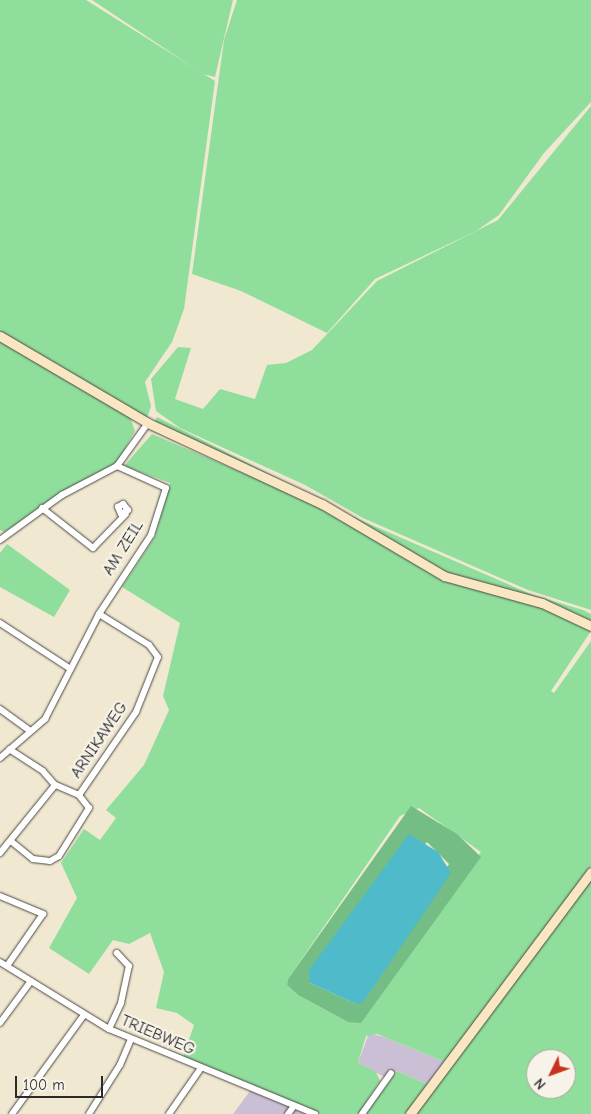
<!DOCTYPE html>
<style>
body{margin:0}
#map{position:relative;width:591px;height:1114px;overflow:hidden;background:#f0e8d0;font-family:"Comic Neue",sans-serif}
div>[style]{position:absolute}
.industrial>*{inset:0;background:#cbbfd5}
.green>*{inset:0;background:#90de9c}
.forest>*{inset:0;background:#74bd84}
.water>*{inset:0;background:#4fbbca}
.roads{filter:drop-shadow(0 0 1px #494744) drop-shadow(0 0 1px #494744)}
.street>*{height:6px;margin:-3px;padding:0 3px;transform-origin:3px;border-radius:3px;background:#fff}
.secondary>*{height:9px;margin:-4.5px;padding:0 4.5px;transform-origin:4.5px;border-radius:4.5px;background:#fbe6c4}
span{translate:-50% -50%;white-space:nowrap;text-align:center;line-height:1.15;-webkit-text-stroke:4.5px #f7f3e8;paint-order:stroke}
.street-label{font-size:16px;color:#2b2b2b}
.north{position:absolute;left:526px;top:1049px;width:50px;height:50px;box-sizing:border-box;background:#f7f3e8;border:1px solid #a5a39c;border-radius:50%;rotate:228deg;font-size:14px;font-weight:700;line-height:20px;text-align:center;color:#2b2b2b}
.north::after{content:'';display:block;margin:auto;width:18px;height:22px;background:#c8321e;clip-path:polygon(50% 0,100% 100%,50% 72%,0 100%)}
.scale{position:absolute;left:15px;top:1076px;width:88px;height:22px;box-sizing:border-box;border:2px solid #2b2b2b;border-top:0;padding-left:6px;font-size:15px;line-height:18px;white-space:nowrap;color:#2b2b2b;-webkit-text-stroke:4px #f7f3e8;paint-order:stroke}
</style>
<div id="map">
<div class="industrial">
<div style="clip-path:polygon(369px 1033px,384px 1037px,445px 1062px,429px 1085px,397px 1071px,390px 1080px,358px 1063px)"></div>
<div style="clip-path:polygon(250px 1091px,306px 1114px,233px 1114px)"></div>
</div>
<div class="green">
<div style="clip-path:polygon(0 0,86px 0,215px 81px,184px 309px,172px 342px,145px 382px,151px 406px,147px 418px,0 333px)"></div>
<div style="clip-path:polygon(92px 0,233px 0,215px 77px,203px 74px)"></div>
<div style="clip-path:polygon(237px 0,591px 0,591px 102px,544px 153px,499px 215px,476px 231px,375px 279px,327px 333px,241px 291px,192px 274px,224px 40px)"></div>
<div style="clip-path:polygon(591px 106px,591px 610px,528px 590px,363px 518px,305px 485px,180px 428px,156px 411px,151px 379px,178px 347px,191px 348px,175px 399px,203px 409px,220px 389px,255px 399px,267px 365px,286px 363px,312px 350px,377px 281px,498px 220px)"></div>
<div style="clip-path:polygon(0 340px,130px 417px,135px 431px,117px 462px,4px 532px,0 530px)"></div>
<div style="clip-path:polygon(157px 417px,358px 519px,533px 595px,583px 610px,591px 614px,591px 623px,557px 605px,450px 576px,348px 516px,154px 423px)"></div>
<div style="clip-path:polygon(evenodd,152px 434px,309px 501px,441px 579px,541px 607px,591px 631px,551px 691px,554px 693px,591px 641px,591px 866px,445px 1062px,377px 1034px,366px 1036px,358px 1063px,376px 1072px,380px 1081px,358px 1114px,320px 1114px,183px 1057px,194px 1025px,177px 1013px,156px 1008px,164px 972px,150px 933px,129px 944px,113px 940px,89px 974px,49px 948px,77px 898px,61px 863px,84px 829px,100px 840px,116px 818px,106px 810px,144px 765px,169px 710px,163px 696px,180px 623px,122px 587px,155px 537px,170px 483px,124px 466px,152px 434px,419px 808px,481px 852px,348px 1022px,298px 995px,287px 985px,288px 979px,400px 816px,419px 808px)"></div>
<div style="clip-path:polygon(7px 544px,70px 590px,54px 617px,0 587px,0 553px)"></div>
<div style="clip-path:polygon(evenodd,591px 877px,591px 1114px,416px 1114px,421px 1106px,591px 877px,536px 1059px,566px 1059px,566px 1089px,536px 1089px,536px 1059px)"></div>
<div style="clip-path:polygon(397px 1071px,429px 1085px,405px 1114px,366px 1114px)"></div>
</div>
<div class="forest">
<div style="clip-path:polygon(evenodd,411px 806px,457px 834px,481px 857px,361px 1023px,348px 1022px,298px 995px,287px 985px,288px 979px,411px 806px,427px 842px,449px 864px,356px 1004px,310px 983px,427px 842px)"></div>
</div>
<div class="water">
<div style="clip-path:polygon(409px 834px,438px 852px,451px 873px,364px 1001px,356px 1004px,310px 983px,309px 970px)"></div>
</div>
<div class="roads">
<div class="street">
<div style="left:123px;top:504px;width:8px;rotate:50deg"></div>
<div style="left:128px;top:510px;width:8px;rotate:150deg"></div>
<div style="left:121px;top:514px;width:8px;rotate:-113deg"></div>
<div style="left:118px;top:507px;width:6px;rotate:-31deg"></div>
<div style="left:42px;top:508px;width:65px;rotate:38.1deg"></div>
<div style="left:93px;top:548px;width:47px;rotate:-45.9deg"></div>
<div style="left:0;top:540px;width:77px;rotate:-36deg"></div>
<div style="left:62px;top:495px;width:62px;rotate:-27.8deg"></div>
<div style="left:117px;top:466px;width:53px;rotate:-54.2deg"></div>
<div style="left:0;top:623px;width:82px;rotate:33.1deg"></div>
<div style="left:0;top:709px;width:37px;rotate:36deg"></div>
<div style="left:0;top:758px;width:60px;rotate:-40.9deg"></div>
<div style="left:45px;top:719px;width:118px;rotate:-62.8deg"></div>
<div style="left:99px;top:614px;width:95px;rotate:-56.6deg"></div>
<div style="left:151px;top:535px;width:49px;rotate:-72.3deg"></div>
<div style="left:166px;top:488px;width:54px;rotate:-155.8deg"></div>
<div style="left:79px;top:795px;width:101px;rotate:-55.5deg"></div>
<div style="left:136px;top:712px;width:59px;rotate:-68.2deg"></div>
<div style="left:158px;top:657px;width:15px;rotate:-127deg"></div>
<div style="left:149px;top:645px;width:59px;rotate:-148.2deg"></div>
<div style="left:12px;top:842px;width:27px;rotate:39deg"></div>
<div style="left:33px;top:859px;width:17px;rotate:7deg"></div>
<div style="left:50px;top:861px;width:10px;rotate:-29deg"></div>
<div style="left:59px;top:856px;width:57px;rotate:-58deg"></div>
<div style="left:89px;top:808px;width:16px;rotate:-128deg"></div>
<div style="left:79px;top:795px;width:26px;rotate:-157deg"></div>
<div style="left:0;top:853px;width:87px;rotate:-51deg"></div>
<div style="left:55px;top:785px;width:18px;rotate:-131deg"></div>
<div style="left:43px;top:771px;width:40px;rotate:-147.1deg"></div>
<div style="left:0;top:896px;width:47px;rotate:22.7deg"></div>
<div style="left:43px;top:914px;width:63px;rotate:124.7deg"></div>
<div style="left:0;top:962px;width:128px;rotate:31.6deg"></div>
<div style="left:109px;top:1029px;width:223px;rotate:22.4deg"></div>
<div style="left:0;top:1023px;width:52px;rotate:-53.6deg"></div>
<div style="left:109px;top:1029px;width:29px;rotate:-65deg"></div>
<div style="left:121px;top:1003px;width:38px;rotate:-78deg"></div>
<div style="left:129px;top:966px;width:18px;rotate:-133deg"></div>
<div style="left:12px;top:1114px;width:122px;rotate:-54deg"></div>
<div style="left:89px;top:1114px;width:58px;rotate:-57.7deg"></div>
<div style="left:120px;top:1065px;width:28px;rotate:-67deg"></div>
<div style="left:169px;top:1114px;width:56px;rotate:-55.2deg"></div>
<div style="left:288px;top:1114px;width:10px;rotate:-53deg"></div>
<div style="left:362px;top:1114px;width:50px;rotate:-54.7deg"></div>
</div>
<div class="secondary">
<div style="left:0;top:336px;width:172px;rotate:30.4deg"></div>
<div style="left:148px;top:423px;width:192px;rotate:25deg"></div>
<div style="left:322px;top:504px;width:142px;rotate:30.5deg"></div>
<div style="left:444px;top:576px;width:102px;rotate:15.4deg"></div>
<div style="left:542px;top:603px;width:54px;rotate:25.1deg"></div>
<div style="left:410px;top:1114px;width:302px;rotate:-53.2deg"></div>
</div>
</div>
<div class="street-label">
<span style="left:123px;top:548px;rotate:-58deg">AM ZEIL</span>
<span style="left:99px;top:740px;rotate:-56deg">ARNIKAWEG</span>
<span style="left:158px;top:1035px;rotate:23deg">TRIEBWEG</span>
</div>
<div class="north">N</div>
<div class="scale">100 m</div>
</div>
